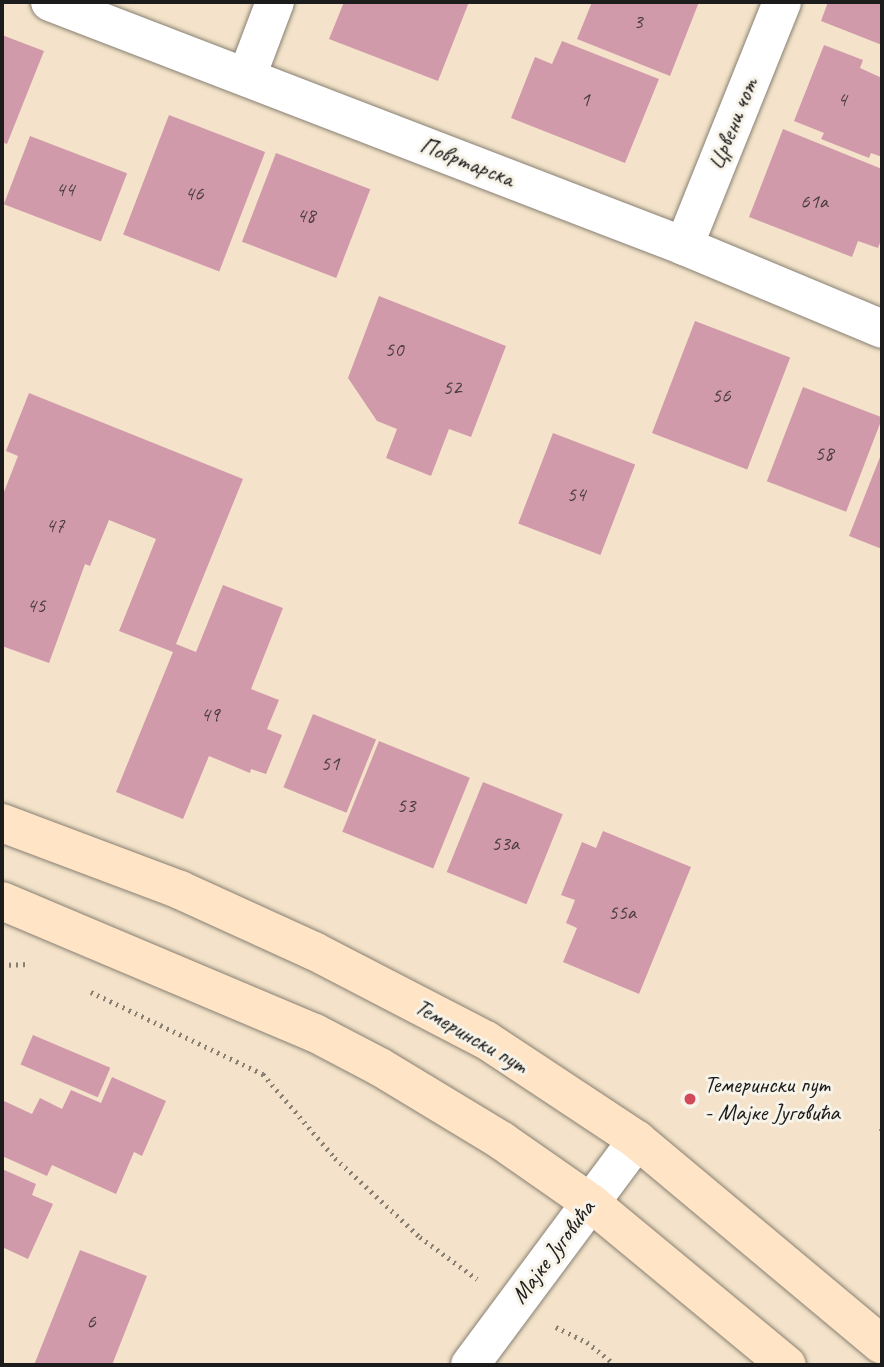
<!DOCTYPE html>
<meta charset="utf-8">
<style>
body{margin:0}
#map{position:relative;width:884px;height:1367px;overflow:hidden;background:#f4e3ca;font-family:Caveat,sans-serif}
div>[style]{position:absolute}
.building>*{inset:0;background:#d19aab;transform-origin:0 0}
.path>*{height:4.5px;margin-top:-2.25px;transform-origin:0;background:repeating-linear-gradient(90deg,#888073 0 2px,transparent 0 7px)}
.roads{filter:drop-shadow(0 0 2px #888073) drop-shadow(0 0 2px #888073)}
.minor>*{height:38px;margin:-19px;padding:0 19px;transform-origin:19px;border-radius:19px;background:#fff}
.secondary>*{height:38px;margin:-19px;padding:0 19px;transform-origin:19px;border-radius:19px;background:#ffe4c6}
.dots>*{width:19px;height:19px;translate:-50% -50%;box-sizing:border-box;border:4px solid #f7f3e8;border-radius:50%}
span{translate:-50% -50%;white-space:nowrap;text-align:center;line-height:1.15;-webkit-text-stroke:6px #f7f3e8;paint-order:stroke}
.number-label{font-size:21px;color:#493c40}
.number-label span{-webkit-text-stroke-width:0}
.street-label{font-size:24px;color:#1c1c1c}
.poi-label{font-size:24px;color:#1c1c1c}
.left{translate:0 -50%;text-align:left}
.frame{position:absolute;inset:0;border:4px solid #1c1c1c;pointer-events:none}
</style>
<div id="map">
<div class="building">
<div style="clip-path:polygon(344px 2px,469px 2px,438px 81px,329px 39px)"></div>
<div style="clip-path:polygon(592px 2px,699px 2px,670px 76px,577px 39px)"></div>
<div style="clip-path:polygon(828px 2px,882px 2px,882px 45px,821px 21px)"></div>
<div style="clip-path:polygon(2px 35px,44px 51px,7px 144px,2px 142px)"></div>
<div style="clip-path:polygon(562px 41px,659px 79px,625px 163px,511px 118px,535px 57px,552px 64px)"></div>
<div style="clip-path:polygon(824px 45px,863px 60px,860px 68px,882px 78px,882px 157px,871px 153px,869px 158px,821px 139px,824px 133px,794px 121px)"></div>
<div style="left:169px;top:115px;width:103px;height:128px;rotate:21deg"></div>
<div style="clip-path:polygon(783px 129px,882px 169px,882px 237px,878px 248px,858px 241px,852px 257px,749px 217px)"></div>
<div style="left:30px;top:136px;width:104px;height:73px;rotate:21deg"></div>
<div style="left:276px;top:153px;width:101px;height:95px;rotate:21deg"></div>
<div style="clip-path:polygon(379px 296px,506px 346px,471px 437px,449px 429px,431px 476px,386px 458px,397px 429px,377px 421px,348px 378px)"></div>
<div style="left:695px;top:321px;width:102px;height:120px;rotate:21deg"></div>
<div style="left:803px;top:387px;width:85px;height:101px;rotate:21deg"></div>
<div style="clip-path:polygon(29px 393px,243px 479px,176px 644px,196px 652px,223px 585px,283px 608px,251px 689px,279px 700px,267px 729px,282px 735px,266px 774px,251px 769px,250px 773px,209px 756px,183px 819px,116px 792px,173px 652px,119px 631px,156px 539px,109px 520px,90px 566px,85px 564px,49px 663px,2px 646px,2px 497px,18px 456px,6px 451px)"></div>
<div style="left:553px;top:433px;width:88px;height:97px;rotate:21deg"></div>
<div style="clip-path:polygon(882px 452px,882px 549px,849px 536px)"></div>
<div style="left:313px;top:714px;width:68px;height:79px;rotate:22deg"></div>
<div style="left:379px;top:741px;width:98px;height:98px;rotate:22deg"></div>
<div style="left:483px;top:782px;width:86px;height:97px;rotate:22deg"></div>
<div style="clip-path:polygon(603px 831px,691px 867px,639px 994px,563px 962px,577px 928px,566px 923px,575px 900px,561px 895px,582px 842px,596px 848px)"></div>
<div style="left:33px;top:1035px;width:84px;height:32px;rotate:23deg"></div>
<div style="clip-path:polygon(112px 1077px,166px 1101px,142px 1156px,134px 1152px,116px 1194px,52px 1165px,47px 1176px,2px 1156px,2px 1100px,32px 1114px,40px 1098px,62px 1109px,71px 1090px,101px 1103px)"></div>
<div style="clip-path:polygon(2px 1169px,36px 1184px,32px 1195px,53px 1204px,28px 1259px,2px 1247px)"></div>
<div style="clip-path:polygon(80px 1250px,147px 1276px,112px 1365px,34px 1365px)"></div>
</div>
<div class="path">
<div style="left:2px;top:965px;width:27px;rotate:-2deg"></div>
<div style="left:91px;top:992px;width:191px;rotate:25.5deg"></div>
<div style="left:263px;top:1074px;width:111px;rotate:49.4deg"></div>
<div style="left:335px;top:1158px;width:116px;rotate:42.9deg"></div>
<div style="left:420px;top:1237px;width:71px;rotate:36.4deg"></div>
<div style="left:881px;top:1131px;width:3px;rotate:-72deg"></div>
<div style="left:556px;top:1327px;width:34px;rotate:26deg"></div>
<div style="left:587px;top:1342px;width:36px;rotate:39deg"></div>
</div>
<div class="roads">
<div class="minor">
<div style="left:50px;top:2px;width:679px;rotate:21.05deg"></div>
<div style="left:684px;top:246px;width:215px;rotate:22.7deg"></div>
<div style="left:247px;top:76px;width:79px;rotate:-69.3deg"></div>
<div style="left:684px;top:246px;width:263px;rotate:-68.1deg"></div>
<div style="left:470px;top:1365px;width:280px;rotate:-53.4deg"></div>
</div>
<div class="secondary">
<div style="left:2px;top:823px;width:190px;rotate:20.6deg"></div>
<div style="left:180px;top:890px;width:147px;rotate:24.5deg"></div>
<div style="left:314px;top:951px;width:194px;rotate:27.4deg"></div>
<div style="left:486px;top:1040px;width:181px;rotate:33.5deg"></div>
<div style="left:637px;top:1140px;width:319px;rotate:39.9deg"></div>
<div style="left:2px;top:901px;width:340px;rotate:22.9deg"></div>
<div style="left:315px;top:1033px;width:73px;rotate:27.6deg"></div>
<div style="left:380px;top:1067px;width:143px;rotate:31.2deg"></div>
<div style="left:502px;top:1141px;width:108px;rotate:34.9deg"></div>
<div style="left:591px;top:1203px;width:254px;rotate:39.6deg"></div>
</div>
</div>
<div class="dots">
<div style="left:690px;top:1099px;background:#d1495b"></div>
</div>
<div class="number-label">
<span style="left:638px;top:21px">3</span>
<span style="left:585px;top:99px">1</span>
<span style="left:842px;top:99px">4</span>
<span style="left:65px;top:189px">44</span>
<span style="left:194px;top:193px">46</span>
<span style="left:814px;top:201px">61a</span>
<span style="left:306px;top:215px">48</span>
<span style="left:394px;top:349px">50</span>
<span style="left:452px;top:387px">52</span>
<span style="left:721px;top:395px">56</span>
<span style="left:824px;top:453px">58</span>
<span style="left:576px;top:494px">54</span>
<span style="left:55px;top:525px">47</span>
<span style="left:36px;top:605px">45</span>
<span style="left:210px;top:714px">49</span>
<span style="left:330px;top:763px">51</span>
<span style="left:406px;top:805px">53</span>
<span style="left:505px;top:843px">53a</span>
<span style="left:622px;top:912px">55a</span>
<span style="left:91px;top:1321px">6</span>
</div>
<div class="street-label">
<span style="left:733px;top:124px;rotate:-68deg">Црвени чот</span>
<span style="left:467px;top:162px;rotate:21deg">Повртарска</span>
<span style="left:471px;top:1036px;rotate:30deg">Темерински пут</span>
<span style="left:553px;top:1252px;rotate:-53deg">Мајке Југовића</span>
</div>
<div class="poi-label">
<span class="left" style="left:704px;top:1099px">Темерински пут<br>- Мајке Југовића</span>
</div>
<div class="frame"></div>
</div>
